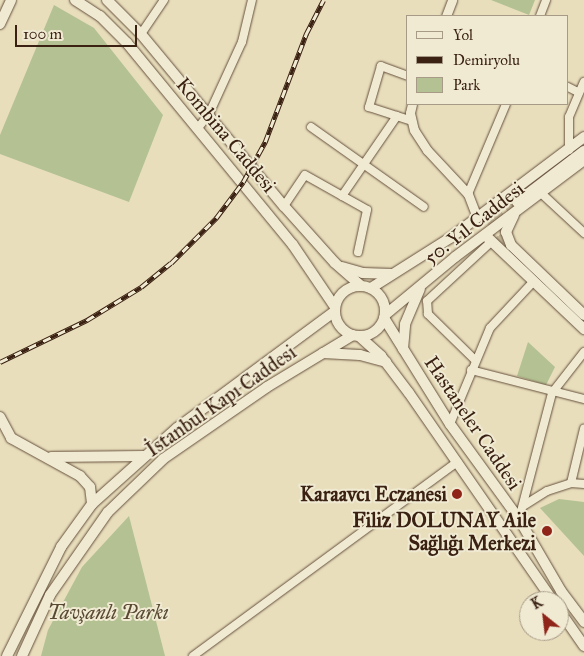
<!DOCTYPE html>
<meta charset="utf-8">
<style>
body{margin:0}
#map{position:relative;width:584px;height:656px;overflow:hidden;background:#e8debc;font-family:"IM FELL Great Primer",serif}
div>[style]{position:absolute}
.green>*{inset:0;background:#b4c192}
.secondary-tunnel>*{height:10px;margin-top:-5px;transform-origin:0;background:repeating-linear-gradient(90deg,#c5b89a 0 10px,transparent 0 15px)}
.roads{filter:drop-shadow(0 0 1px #66503c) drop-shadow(0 0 1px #66503c)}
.minor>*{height:8px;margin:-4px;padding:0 4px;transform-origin:4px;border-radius:4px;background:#f0ead3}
.tertiary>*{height:9px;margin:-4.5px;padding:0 4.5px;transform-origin:4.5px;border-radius:4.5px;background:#f0ead3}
.secondary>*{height:10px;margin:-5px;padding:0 5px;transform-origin:5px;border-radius:5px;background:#f0ead3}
.secondary>.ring{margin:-5px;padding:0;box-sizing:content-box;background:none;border:10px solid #f0ead3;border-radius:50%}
.rail>*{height:4.5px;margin-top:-2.25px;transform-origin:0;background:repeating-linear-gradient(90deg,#f0ead3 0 8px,#3a2112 0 16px);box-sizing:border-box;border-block:1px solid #3a2112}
.dots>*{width:14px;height:14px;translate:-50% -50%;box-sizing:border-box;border:2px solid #f0ead3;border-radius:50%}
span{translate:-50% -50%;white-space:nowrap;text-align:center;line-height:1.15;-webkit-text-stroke:4px #f0ead3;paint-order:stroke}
.street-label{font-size:20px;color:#3a2112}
.poi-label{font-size:20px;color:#3a2112;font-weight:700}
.right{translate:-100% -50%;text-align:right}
.park-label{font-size:20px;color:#584932;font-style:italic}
.legend{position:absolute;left:406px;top:15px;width:162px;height:90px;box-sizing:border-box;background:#f0ead3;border:1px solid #a79a86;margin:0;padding:6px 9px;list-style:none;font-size:15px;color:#3a2112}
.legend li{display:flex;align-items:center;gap:10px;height:25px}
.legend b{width:25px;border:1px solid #a79a86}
.north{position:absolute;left:519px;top:591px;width:50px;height:50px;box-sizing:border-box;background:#f0ead3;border:1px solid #a79a86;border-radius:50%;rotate:331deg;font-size:14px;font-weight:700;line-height:20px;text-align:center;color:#3a2112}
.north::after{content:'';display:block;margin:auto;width:18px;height:22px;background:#8f2418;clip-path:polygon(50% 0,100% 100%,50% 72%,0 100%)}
.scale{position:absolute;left:15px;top:25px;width:122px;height:22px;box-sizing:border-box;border:2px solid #3a2112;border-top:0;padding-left:6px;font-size:15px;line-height:18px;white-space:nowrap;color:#3a2112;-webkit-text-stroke:4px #f0ead3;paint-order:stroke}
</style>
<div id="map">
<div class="green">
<div style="clip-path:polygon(491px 0,535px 0,529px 15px)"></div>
<div style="clip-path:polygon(54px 5px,94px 28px,163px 115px,129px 202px,0 154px,0 135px)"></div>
<div style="clip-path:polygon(528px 342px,555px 367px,546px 385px,517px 376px)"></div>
<div style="clip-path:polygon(559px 499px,584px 502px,584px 556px,540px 508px)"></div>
<div style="clip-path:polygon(129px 516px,165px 656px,41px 656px,48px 630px,82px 567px)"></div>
</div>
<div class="secondary-tunnel">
<div style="left:502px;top:245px;width:21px;rotate:-119deg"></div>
<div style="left:492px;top:227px;width:8px;rotate:-67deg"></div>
<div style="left:495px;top:220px;width:28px;rotate:-39deg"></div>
</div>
<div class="roads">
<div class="minor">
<div style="left:540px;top:16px;width:17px;rotate:-69deg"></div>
<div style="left:141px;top:34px;width:41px;rotate:-55.9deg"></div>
<div style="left:408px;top:76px;width:29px;rotate:-160deg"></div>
<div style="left:381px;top:66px;width:43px;rotate:106.3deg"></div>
<div style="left:369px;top:107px;width:45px;rotate:18deg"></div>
<div style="left:568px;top:87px;width:11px;rotate:27deg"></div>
<div style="left:311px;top:127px;width:138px;rotate:35.3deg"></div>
<div style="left:198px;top:128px;width:18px;rotate:-52deg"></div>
<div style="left:209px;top:114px;width:79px;rotate:-65.4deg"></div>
<div style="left:242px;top:42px;width:43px;rotate:-76.6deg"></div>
<div style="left:569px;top:150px;width:33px;rotate:-90deg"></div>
<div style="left:569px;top:117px;width:38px;rotate:-67deg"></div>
<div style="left:541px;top:193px;width:59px;rotate:42.9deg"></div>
<div style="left:468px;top:194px;width:98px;rotate:-67.1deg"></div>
<div style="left:342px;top:196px;width:97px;rotate:-55.5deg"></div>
<div style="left:284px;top:206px;width:37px;rotate:-56deg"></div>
<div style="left:305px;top:175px;width:71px;rotate:29.4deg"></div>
<div style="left:367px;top:210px;width:43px;rotate:102.1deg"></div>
<div style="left:475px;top:360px;width:66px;rotate:-135.6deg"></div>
<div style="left:428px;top:314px;width:13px;rotate:-94deg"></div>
<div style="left:427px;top:301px;width:87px;rotate:-42.7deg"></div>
<div style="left:471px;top:370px;width:117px;rotate:14.4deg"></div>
<div style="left:450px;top:424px;width:104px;rotate:-67.4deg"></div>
<div style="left:490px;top:328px;width:63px;rotate:-46.9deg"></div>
<div style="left:571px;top:483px;width:56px;rotate:-76.5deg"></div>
<div style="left:523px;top:506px;width:28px;rotate:-32deg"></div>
<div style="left:547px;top:491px;width:25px;rotate:-18deg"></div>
<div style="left:571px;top:483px;width:13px;rotate:4deg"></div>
<div style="left:519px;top:519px;width:130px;rotate:-75.3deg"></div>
<div style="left:552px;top:393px;width:52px;rotate:-52deg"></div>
<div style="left:193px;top:656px;width:328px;rotate:-36.3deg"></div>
</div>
<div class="tertiary">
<div style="left:446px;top:16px;width:17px;rotate:-69deg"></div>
<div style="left:412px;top:104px;width:9px;rotate:103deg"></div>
<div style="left:410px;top:113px;width:17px;rotate:77deg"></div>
<div style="left:414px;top:130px;width:24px;rotate:57deg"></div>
<div style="left:427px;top:150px;width:60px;rotate:47deg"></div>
<div style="left:468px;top:194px;width:25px;rotate:69deg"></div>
</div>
<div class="secondary">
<div style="left:75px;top:0;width:30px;rotate:33deg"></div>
<div style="left:100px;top:16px;width:38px;rotate:45deg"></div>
<div style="left:127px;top:43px;width:261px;rotate:50.6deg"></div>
<div style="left:293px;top:245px;width:75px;rotate:55.9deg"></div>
<div style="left:107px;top:0;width:48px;rotate:45deg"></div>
<div style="left:141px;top:34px;width:224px;rotate:50.3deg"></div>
<div style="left:284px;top:206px;width:76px;rotate:48.2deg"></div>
<div style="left:335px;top:263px;width:33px;rotate:41deg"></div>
<div style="left:0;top:24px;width:26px;rotate:-65deg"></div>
<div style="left:517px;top:202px;width:84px;rotate:-37.3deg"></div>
<div style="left:514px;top:215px;width:19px;rotate:115deg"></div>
<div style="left:506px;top:232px;width:14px;rotate:69deg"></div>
<div style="left:511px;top:245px;width:101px;rotate:43.8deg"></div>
<div style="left:485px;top:235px;width:137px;rotate:43.5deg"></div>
<div style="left:342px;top:267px;width:22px;rotate:16deg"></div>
<div style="left:363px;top:273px;width:29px;rotate:2deg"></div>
<div class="ring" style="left:335px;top:286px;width:40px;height:40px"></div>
<div style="left:371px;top:288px;width:93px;rotate:-32.3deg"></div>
<div style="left:450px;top:238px;width:168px;rotate:-37deg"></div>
<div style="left:385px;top:315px;width:91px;rotate:-39.6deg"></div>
<div style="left:455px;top:257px;width:161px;rotate:-36.9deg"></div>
<div style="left:384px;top:318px;width:125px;rotate:58.1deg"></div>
<div style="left:450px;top:424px;width:117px;rotate:54deg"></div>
<div style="left:519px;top:519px;width:83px;rotate:59.7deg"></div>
<div style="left:561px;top:591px;width:39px;rotate:53deg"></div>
<div style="left:359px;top:336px;width:30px;rotate:42deg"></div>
<div style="left:381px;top:356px;width:46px;rotate:52.9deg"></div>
<div style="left:409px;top:393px;width:253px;rotate:55.3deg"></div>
<div style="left:403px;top:349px;width:25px;rotate:-85deg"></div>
<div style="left:405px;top:324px;width:38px;rotate:-67deg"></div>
<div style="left:323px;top:353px;width:37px;rotate:3deg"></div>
<div style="left:360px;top:355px;width:27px;rotate:15deg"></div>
<div style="left:0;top:417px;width:24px;rotate:62deg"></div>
<div style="left:11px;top:438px;width:79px;rotate:28.8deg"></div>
<div style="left:80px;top:476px;width:15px;rotate:48deg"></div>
<div style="left:90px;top:487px;width:17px;rotate:83deg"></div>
<div style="left:51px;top:457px;width:93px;rotate:-0.6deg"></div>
<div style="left:559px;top:610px;width:44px;rotate:55.2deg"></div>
<div style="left:7px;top:656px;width:122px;rotate:-63.6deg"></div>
<div style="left:61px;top:547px;width:53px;rotate:-54.2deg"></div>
<div style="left:92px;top:504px;width:114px;rotate:-41.8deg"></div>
<div style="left:177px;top:428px;width:195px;rotate:-36.5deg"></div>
<div style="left:22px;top:656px;width:67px;rotate:-65.3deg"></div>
<div style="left:50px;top:595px;width:101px;rotate:-55.1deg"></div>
<div style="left:108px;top:512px;width:76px;rotate:-43.9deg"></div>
<div style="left:163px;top:459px;width:126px;rotate:-34.7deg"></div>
<div style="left:267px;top:387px;width:100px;rotate:-31.2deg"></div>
</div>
</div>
<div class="rail">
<div style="left:0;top:362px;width:97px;rotate:-25.8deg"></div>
<div style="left:87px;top:320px;width:63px;rotate:-31.4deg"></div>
<div style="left:141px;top:287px;width:38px;rotate:-39deg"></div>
<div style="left:171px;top:263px;width:64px;rotate:-45deg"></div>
<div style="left:216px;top:218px;width:45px;rotate:-53.1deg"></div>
<div style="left:243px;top:182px;width:46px;rotate:-61.2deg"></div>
<div style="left:265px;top:142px;width:116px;rotate:-69.2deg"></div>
<div style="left:306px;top:34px;width:38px;rotate:-63deg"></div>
</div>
<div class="dots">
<div style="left:457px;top:494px;background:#8f2418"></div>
<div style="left:547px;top:531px;background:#8f2418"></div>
</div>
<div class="street-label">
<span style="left:226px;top:135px;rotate:50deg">Kombina Caddesi</span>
<span style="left:474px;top:223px;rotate:-38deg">50. Yıl Caddesi</span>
<span style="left:221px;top:401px;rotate:-35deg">İstanbul Kapı Caddesi</span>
<span style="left:473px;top:423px;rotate:56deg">Hastaneler Caddesi</span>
</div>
<div class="poi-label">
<span class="right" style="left:447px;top:494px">Karaavcı Eczanesi</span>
<span class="right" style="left:536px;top:532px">Filiz DOLUNAY Aile<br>Sağlığı Merkezi</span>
</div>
<div class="park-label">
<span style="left:108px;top:612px">Tavşanlı Parkı</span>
</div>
<ul class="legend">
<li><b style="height:6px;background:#f0ead3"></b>Yol</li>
<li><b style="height:6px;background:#3a2112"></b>Demiryolu</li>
<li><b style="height:14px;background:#b4c192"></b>Park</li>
</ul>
<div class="north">K</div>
<div class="scale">100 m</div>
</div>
